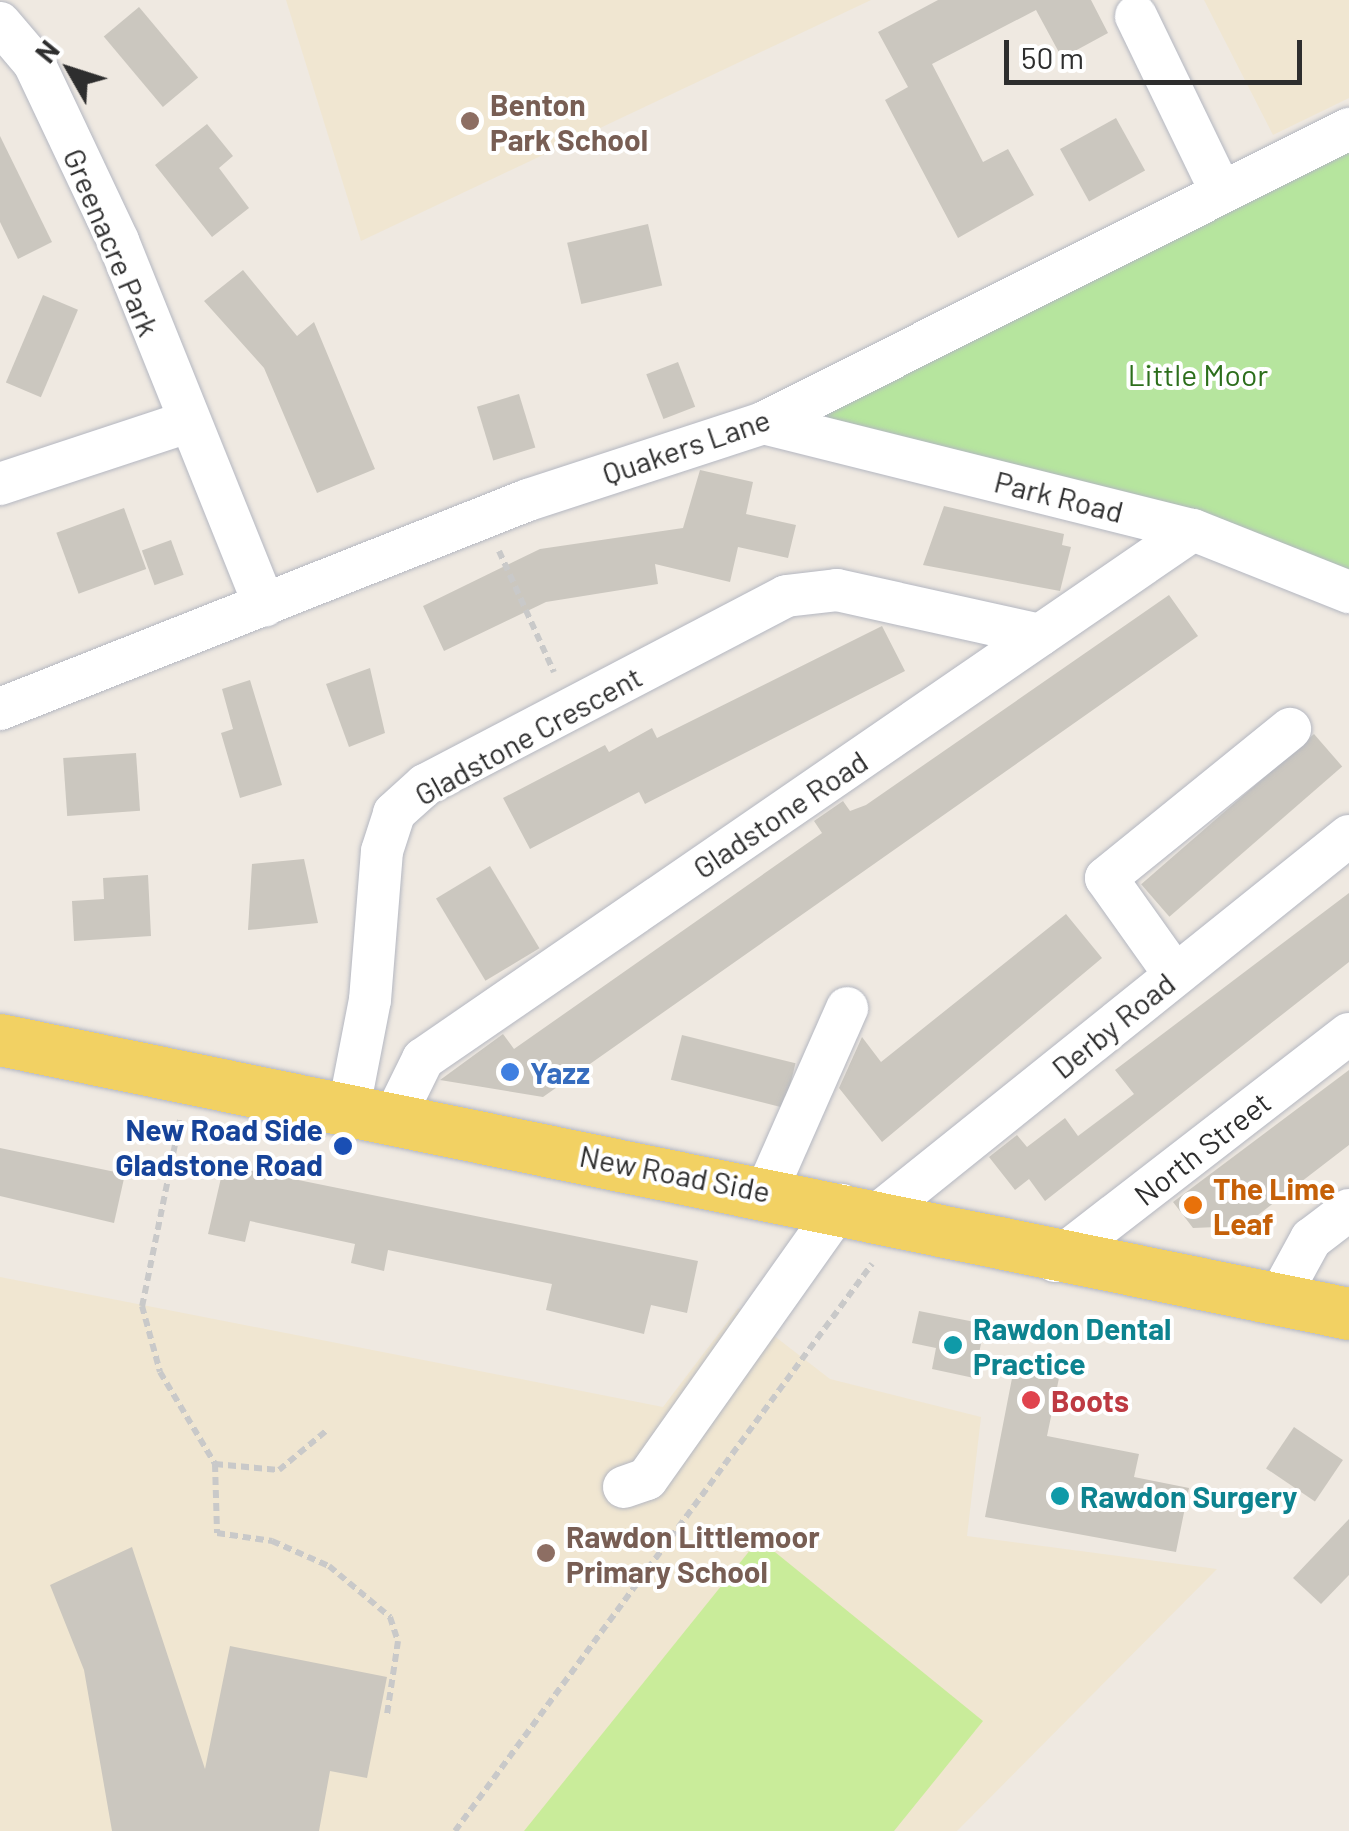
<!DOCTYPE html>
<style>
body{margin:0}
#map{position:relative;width:1349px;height:1831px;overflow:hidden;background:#efe9e1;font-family:Barlow,sans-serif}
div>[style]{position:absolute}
.education>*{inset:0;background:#f0e6d1}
.green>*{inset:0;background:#b6e59e}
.pitch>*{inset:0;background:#c9ec9a}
.building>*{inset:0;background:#cbc7bf;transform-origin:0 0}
.path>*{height:6px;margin-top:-3px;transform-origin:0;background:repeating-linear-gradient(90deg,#c9c9c9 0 8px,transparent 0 13px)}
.roads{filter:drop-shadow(0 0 2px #b4b7c1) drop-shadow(0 0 2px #b4b7c1)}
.minor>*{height:42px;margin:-21px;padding:0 21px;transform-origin:21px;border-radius:21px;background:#fff}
.major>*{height:52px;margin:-26px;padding:0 26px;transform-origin:26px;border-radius:26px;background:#f2d163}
.dots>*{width:28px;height:28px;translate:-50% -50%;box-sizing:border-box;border:5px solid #fff;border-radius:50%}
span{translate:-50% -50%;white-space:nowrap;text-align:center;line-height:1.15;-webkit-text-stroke:8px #fff;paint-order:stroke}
.education-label{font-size:30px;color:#785e54;font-weight:700}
.left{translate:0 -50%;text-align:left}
.street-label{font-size:30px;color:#2e2e2e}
.park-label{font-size:30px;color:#2c6e1b}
.shop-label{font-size:30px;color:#366cbe;font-weight:700}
.transit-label{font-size:30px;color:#164399;font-weight:700}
.right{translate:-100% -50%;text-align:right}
.food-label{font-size:30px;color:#c56008;font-weight:700}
.culture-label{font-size:30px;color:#0d838f;font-weight:700}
.health-label{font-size:30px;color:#be3a42;font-weight:700}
.north{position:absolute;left:20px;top:20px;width:100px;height:100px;-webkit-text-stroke:8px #fff;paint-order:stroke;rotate:309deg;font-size:28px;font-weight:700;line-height:40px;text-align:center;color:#2e2e2e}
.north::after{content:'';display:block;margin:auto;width:35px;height:45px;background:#2e2e2e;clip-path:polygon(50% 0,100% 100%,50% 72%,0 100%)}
.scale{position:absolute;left:1004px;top:40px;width:298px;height:45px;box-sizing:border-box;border:5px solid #2e2e2e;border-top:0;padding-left:12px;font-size:30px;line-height:35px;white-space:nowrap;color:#2e2e2e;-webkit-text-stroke:8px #fff;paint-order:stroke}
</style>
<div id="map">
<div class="education">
<div style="clip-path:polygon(286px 0,871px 0,361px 241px)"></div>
<div style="clip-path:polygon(1204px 0,1349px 0,1349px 98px,1273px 135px)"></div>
<div style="clip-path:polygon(0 1277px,663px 1407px,738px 1308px,830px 1379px,981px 1417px,967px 1536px,1217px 1569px,957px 1831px,0 1831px)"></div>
</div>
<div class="green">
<div style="clip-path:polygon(1349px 129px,1349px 592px,763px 423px)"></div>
</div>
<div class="pitch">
<div style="clip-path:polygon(759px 1539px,983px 1721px,894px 1831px,524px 1831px)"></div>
</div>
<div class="building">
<div style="clip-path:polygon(938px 0,1091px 0,1108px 33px,1062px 58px,1036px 10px,932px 64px,983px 162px,1008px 149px,1034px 195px,958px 238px,885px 100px,908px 87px,878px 32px)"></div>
<div style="left:139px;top:7px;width:92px;height:46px;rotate:50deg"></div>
<div style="left:1116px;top:118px;width:60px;height:64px;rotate:61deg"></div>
<div style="clip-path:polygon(207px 124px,233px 156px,219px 168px,249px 208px,212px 237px,155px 165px)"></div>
<div style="clip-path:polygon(0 136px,52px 242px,18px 259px,0 222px)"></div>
<div style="left:648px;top:224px;width:63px;height:83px;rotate:77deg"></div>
<div style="clip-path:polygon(243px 270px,297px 336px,314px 322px,375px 469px,317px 493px,264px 368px,204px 301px)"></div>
<div style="left:43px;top:295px;width:38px;height:95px;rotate:23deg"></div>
<div style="left:678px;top:362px;width:48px;height:34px;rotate:69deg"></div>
<div style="left:519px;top:394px;width:56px;height:44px;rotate:73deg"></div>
<div style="clip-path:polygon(700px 470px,753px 482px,746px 514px,796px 525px,788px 558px,738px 547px,730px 582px,655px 564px,658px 584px,546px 602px,444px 651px,423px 606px,540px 549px,683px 528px)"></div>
<div style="clip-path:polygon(944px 506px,1064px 534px,1062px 545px,1071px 547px,1060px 591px,923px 565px)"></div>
<div style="left:124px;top:508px;width:65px;height:72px;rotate:70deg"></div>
<div style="left:171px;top:540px;width:37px;height:31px;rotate:70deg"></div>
<div style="clip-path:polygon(1169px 595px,1198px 636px,543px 1097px,440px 1080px,503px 1034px,514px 1049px,822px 833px,814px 821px,843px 801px,850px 811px,866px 805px)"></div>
<div style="clip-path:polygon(882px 626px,905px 671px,645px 804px,639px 792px,530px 849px,503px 798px,605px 745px,609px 752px,652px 728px,657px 738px)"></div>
<div style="clip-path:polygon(370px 668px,385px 733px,349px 747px,326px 684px)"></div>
<div style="clip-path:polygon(250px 680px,282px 785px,240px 798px,221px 733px,233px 729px,222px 689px)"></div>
<div style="left:1314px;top:734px;width:43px;height:229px;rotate:49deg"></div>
<div style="left:136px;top:753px;width:58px;height:73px;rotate:86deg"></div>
<div style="clip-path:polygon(304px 859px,318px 923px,248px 930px,252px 864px)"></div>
<div style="left:490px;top:866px;width:96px;height:63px;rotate:59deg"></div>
<div style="clip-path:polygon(148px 875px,151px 936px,74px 941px,72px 901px,104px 899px,103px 878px)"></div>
<div style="clip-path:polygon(1349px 893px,1349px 962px,1045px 1201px,1029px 1179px,1015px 1190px,989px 1157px,1017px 1135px,1027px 1147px,1065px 1118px,1078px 1136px,1134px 1094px,1115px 1070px)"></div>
<div style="clip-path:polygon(1066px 914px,1102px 958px,882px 1142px,839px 1088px,862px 1037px,881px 1062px)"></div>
<div style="left:682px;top:1035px;width:117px;height:46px;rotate:14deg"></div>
<div style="clip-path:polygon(1349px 1070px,1349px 1145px,1227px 1239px,1217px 1227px,1193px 1228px,1173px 1202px)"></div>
<div style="clip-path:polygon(0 1148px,125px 1174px,114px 1223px,0 1196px)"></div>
<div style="clip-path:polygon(224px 1165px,698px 1261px,687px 1313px,651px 1305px,644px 1334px,546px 1310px,552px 1284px,388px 1250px,384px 1271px,351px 1263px,355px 1244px,250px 1221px,245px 1242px,208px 1234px)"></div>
<div style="clip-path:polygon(919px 1311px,985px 1324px,974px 1378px,932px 1369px,936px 1348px,912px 1343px)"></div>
<div style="clip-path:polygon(1014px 1368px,1059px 1378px,1047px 1436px,1139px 1454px,1134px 1477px,1189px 1488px,1176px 1552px,985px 1517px)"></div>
<div style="left:1294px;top:1427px;width:59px;height:50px;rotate:34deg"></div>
<div style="clip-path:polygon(1349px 1519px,1349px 1575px,1321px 1604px,1293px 1578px)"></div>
<div style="clip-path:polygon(132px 1547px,205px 1769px,230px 1646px,387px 1677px,367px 1778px,330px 1771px,319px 1831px,112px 1831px,84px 1670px,50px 1585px)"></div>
</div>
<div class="path">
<div style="left:499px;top:551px;width:133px;rotate:65.6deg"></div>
<div style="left:180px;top:1120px;width:190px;rotate:101.5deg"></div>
<div style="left:142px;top:1306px;width:68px;rotate:74.7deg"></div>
<div style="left:160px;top:1372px;width:107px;rotate:59.1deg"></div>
<div style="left:215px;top:1464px;width:69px;rotate:88.3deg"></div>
<div style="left:217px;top:1533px;width:56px;rotate:8.3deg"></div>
<div style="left:272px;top:1541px;width:62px;rotate:23.7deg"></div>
<div style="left:329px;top:1566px;width:80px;rotate:39.9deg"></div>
<div style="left:390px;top:1617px;width:25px;rotate:72deg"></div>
<div style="left:398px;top:1641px;width:75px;rotate:98.5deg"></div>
<div style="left:215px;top:1464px;width:64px;rotate:5.4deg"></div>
<div style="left:279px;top:1470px;width:61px;rotate:-39.7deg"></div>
<div style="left:455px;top:1831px;width:704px;rotate:-53.67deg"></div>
</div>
<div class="roads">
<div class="minor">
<div style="left:1136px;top:16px;width:195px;rotate:64.2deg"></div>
<div style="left:0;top:23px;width:52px;rotate:49.6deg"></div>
<div style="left:34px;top:63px;width:197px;rotate:64.7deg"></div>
<div style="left:118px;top:241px;width:393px;rotate:68.1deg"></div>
<div style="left:763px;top:423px;width:443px;rotate:14deg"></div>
<div style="left:1193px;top:530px;width:168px;rotate:21.7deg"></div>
<div style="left:0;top:484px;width:194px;rotate:-18.3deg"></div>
<div style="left:0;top:709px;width:568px;rotate:-21.6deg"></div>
<div style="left:528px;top:500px;width:247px;rotate:-18.1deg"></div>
<div style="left:763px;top:423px;width:656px;rotate:-26.64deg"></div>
<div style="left:1175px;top:975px;width:119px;rotate:-125.4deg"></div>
<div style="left:1106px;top:878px;width:237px;rotate:-39deg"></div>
<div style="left:348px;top:1113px;width:115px;rotate:-79deg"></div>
<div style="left:370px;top:1000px;width:149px;rotate:-85.4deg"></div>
<div style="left:382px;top:851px;width:40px;rotate:-72deg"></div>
<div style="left:394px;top:813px;width:42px;rotate:-42.1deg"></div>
<div style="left:425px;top:785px;width:407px;rotate:-27.6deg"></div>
<div style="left:786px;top:596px;width:51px;rotate:-6.7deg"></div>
<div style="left:837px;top:590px;width:208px;rotate:12.5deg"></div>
<div style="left:393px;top:1120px;width:68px;rotate:-63.8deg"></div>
<div style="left:423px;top:1059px;width:934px;rotate:-34.49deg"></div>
<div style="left:766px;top:1192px;width:201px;rotate:-66.2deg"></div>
<div style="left:878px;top:1214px;width:604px;rotate:-38.75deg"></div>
<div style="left:1055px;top:1261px;width:371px;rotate:-37.7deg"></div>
<div style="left:1277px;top:1301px;width:71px;rotate:-61.3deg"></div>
<div style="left:1311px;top:1239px;width:48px;rotate:-37.3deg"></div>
<div style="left:624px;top:1487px;width:24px;rotate:-19deg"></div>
<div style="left:647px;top:1479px;width:336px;rotate:-54.7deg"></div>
</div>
<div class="major">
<div style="left:0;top:1040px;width:1377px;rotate:11.48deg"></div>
</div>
</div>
<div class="dots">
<div style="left:470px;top:121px;background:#8d6e63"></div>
<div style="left:510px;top:1072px;background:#3f7fe0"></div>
<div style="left:343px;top:1146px;background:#1a4fb4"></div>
<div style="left:1193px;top:1205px;background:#e8710a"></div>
<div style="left:953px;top:1345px;background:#0f9aa8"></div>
<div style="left:1031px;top:1400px;background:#e0444e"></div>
<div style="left:1060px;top:1496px;background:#0f9aa8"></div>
<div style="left:546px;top:1553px;background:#8d6e63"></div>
</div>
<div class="education-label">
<span class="left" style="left:490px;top:121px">Benton<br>Park School</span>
<span class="left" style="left:566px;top:1553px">Rawdon Littlemoor<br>Primary School</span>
</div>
<div class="street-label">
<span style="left:112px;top:242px;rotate:67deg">Greenacre Park</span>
<span style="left:686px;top:446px;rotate:-19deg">Quakers Lane</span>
<span style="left:1059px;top:496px;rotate:14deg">Park Road</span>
<span style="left:528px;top:735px;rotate:-29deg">Gladstone Crescent</span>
<span style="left:780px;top:814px;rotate:-34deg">Gladstone Road</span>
<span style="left:1113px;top:1025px;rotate:-39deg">Derby Road</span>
<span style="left:1202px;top:1148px;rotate:-38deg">North Street</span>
<span style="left:675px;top:1173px;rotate:11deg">New Road Side</span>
</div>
<div class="park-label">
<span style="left:1198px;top:374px">Little Moor</span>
</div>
<div class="shop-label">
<span class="left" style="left:530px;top:1072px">Yazz</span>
</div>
<div class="transit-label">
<span class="right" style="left:323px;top:1146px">New Road Side<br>Gladstone Road</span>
</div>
<div class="food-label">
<span class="left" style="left:1213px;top:1205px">The Lime<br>Leaf</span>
</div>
<div class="culture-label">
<span class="left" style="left:973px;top:1345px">Rawdon Dental<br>Practice</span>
<span class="left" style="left:1080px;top:1496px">Rawdon Surgery</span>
</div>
<div class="health-label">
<span class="left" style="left:1051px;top:1400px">Boots</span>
</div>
<div class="north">N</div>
<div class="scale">50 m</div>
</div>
